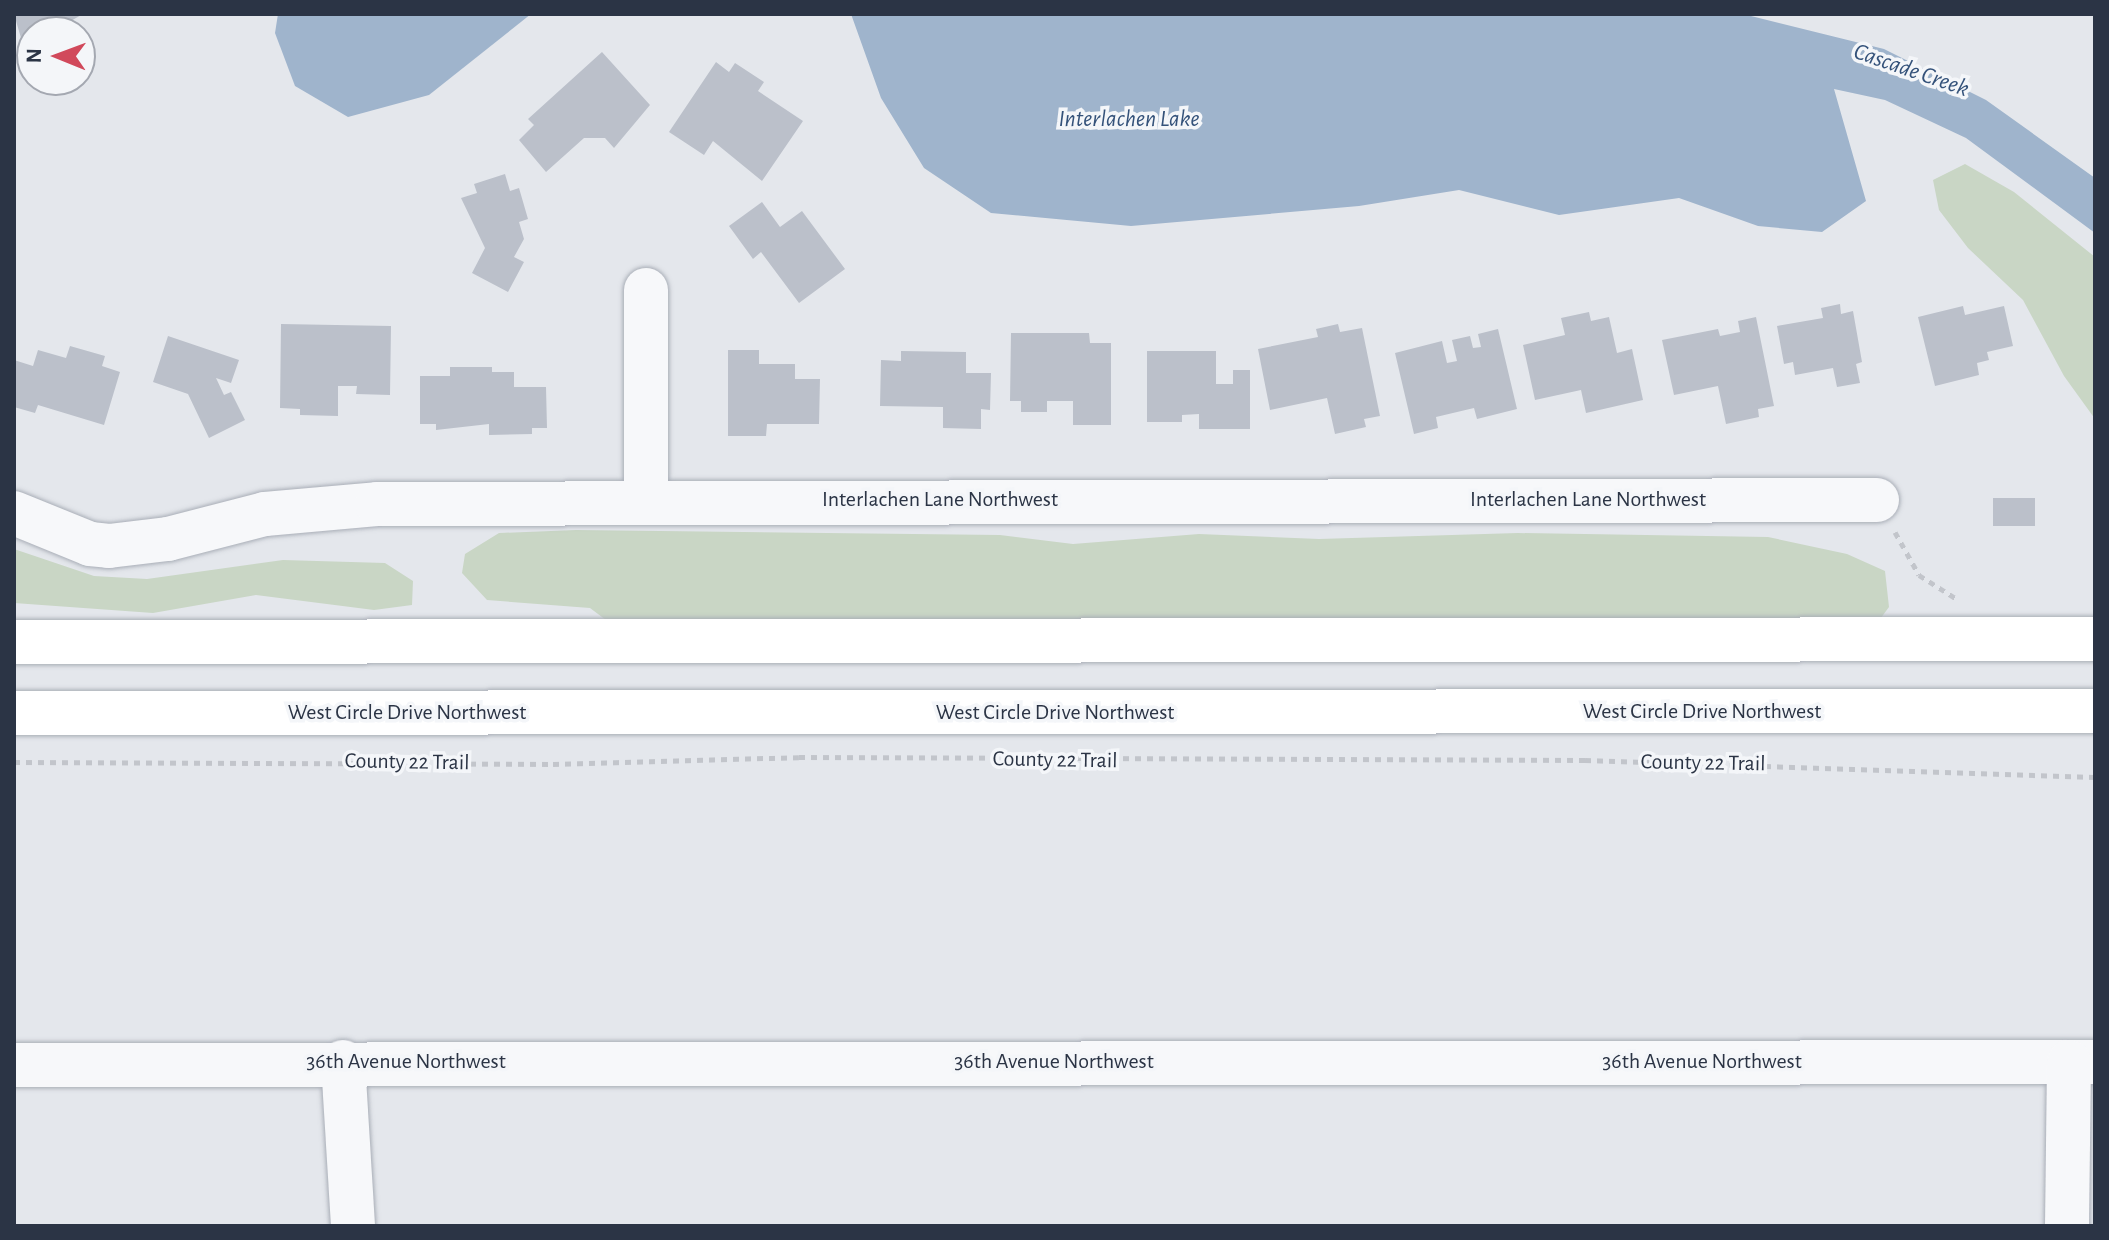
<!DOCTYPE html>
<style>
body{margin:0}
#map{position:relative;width:2109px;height:1240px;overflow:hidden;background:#e4e7ec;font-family:"Alegreya Sans",sans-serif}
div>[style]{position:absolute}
.green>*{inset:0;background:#c9d6c5}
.water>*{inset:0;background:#9fb4cc}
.building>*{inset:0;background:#bbc0ca;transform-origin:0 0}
.path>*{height:5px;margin-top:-2.5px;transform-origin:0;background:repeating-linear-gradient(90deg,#c2c5cb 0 6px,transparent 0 12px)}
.roads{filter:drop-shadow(0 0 2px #a9aeb7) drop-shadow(0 0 2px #a9aeb7)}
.minor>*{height:44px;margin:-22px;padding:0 22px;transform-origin:22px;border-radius:22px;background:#f7f8fa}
.major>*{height:44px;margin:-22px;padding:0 22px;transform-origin:22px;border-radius:22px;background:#fff}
span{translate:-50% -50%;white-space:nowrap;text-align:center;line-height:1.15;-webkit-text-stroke:7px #f4f6f9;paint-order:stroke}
.street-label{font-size:22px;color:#2b3445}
.water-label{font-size:24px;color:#34527a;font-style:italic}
.frame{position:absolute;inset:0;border:16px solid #2b3445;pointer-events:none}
.north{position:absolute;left:16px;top:16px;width:80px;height:80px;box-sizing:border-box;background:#f4f6f9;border:2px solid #a4a8b1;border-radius:50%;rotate:271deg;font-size:22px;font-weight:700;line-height:32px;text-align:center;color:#2b3445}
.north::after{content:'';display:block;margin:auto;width:28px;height:36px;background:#d1495b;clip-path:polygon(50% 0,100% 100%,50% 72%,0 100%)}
</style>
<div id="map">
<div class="green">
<div style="clip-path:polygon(1965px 164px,2014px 192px,2095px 257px,2095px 419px,2064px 376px,2023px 300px,1968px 248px,1939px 210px,1933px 180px)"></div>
<div style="clip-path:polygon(576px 530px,1000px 535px,1073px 544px,1199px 534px,1319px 539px,1518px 533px,1768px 537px,1847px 554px,1885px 571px,1889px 607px,1872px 630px,618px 629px,590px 608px,487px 600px,462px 573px,465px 554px,499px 533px)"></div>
<div style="clip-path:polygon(14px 549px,94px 576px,147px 579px,283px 560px,385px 563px,413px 581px,412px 605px,374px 610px,256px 595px,153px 613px,14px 603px)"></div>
</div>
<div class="water">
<div style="clip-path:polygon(278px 14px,531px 14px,429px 95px,348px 117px,295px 86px,275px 33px)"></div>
<div style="clip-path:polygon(851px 14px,1743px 14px,1884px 49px,1986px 100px,2095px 178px,2095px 233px,1966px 138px,1885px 100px,1834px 89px,1866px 201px,1822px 232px,1758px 226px,1679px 198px,1559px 215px,1459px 190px,1359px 206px,1131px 226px,991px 213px,924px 168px,881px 98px)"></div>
</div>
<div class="building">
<div style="clip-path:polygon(14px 14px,83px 14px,69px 22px,75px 32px,38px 29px,21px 38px)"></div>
<div style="clip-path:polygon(602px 52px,650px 105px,614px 148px,605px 138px,584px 138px,546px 172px,519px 140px,534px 125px,528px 119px)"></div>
<div style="clip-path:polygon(716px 62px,729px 72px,735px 63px,764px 82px,758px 91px,803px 121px,762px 181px,713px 141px,704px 155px,669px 132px)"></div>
<div style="clip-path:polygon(505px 174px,510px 191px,519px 188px,528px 219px,519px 222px,524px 239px,514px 257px,524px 262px,508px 292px,472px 273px,485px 248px,461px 198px,477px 193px,474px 184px)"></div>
<div style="clip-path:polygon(762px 202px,780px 227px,802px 211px,845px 269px,799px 303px,761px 252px,753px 259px,729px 226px)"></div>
<div style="clip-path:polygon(1840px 304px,1841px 314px,1853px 311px,1862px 362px,1856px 364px,1860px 383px,1837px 387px,1833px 368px,1795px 375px,1793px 362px,1784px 364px,1777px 326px,1823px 318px,1821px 308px)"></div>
<div style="clip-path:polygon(1963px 306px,1965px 315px,2004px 306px,2013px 346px,1987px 352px,1989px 360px,1977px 363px,1979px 375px,1935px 386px,1918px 317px)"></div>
<div style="clip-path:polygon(1589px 312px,1591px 321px,1609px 317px,1617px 353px,1632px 349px,1643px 400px,1586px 413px,1581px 390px,1535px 400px,1523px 345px,1565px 335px,1561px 318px)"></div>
<div style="clip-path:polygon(1756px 317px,1774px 406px,1758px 409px,1759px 417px,1726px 424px,1718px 386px,1674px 395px,1662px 340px,1718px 329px,1720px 336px,1740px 332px,1738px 321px)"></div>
<div style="clip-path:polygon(281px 324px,391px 326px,390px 395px,356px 394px,357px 386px,338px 386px,338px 416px,300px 415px,300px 409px,280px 408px)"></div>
<div style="clip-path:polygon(1338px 324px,1340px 332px,1362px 328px,1380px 416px,1364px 419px,1366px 427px,1335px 434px,1327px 398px,1270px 410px,1258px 349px,1318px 337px,1316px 329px)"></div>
<div style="clip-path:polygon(1498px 329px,1517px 409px,1477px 419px,1474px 408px,1436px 417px,1438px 428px,1414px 434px,1395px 353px,1442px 341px,1447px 363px,1457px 361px,1452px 340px,1470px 336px,1473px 348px,1481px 347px,1478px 334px)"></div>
<div style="clip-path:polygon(1011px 333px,1089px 333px,1090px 343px,1111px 343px,1111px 425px,1073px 425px,1073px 401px,1047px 401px,1047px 412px,1021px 412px,1021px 401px,1010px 401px)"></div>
<div style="clip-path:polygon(168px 336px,239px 360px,231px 383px,216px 378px,224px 395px,231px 392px,245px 420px,209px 438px,188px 394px,153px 382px)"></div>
<div style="clip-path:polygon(70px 346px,105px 356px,102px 366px,120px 372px,104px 425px,38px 405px,35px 413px,14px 407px,14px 360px,33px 366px,38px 350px,66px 358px)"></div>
<div style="clip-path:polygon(728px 350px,759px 350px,759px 364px,795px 364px,795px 379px,820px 379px,819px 424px,767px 424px,766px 436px,728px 436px)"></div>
<div style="clip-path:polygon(901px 351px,966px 352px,966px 373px,991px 373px,990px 410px,981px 409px,981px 429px,943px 428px,943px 407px,880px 406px,881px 360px,901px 361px)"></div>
<div style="clip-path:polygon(1147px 351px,1216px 351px,1216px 384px,1233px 384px,1233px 370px,1250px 370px,1250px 429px,1199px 429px,1199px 414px,1182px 415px,1182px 422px,1147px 422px)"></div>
<div style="clip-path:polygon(450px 367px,492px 367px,492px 372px,514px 372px,514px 387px,546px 387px,547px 428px,532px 428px,532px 434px,489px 435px,489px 424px,436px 430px,436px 424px,420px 424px,420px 376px,450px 376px)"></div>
<div style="left:1993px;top:498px;width:42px;height:28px"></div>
</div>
<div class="path">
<div style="left:1895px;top:532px;width:49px;rotate:60.8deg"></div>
<div style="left:1919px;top:575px;width:45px;rotate:32.3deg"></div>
<div style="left:14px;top:762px;width:539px;rotate:0.21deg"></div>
<div style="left:553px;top:764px;width:246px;rotate:-1.6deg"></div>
<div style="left:799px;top:757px;width:786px;rotate:0.22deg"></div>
<div style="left:1585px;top:760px;width:510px;rotate:1.91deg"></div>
</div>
<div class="roads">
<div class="minor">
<div style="left:646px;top:290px;width:211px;rotate:90deg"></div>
<div style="left:14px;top:513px;width:82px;rotate:22.2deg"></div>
<div style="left:90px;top:544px;width:19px;rotate:6deg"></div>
<div style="left:109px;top:546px;width:59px;rotate:-6.8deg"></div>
<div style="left:168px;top:539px;width:100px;rotate:-14.5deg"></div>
<div style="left:265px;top:514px;width:112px;rotate:-5.1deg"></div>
<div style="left:377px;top:504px;width:1500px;rotate:-0.15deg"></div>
<div style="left:343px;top:1062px;width:164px;rotate:86.5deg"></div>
<div style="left:14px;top:1065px;width:2081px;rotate:-0.08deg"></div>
<div style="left:2067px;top:1226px;width:164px;rotate:-89.3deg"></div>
</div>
<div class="major">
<div style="left:14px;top:642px;width:2081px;rotate:-0.08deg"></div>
<div style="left:14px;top:713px;width:2081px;rotate:-0.06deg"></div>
</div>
</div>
<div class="street-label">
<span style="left:940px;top:500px">Interlachen Lane Northwest</span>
<span style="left:1588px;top:500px">Interlachen Lane Northwest</span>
<span style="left:1702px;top:712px">West Circle Drive Northwest</span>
<span style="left:407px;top:713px">West Circle Drive Northwest</span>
<span style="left:1055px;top:713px">West Circle Drive Northwest</span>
<span style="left:1055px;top:760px;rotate:1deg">County 22 Trail</span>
<span style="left:407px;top:762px;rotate:1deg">County 22 Trail</span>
<span style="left:1703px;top:763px;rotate:1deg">County 22 Trail</span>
<span style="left:406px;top:1062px">36th Avenue Northwest</span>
<span style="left:1054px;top:1062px">36th Avenue Northwest</span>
<span style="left:1702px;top:1062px">36th Avenue Northwest</span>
</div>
<div class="water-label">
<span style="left:1911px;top:71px;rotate:19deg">Cascade Creek</span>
<span style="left:1129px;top:120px">Interlachen Lake</span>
</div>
<div class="frame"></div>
<div class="north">N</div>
</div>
